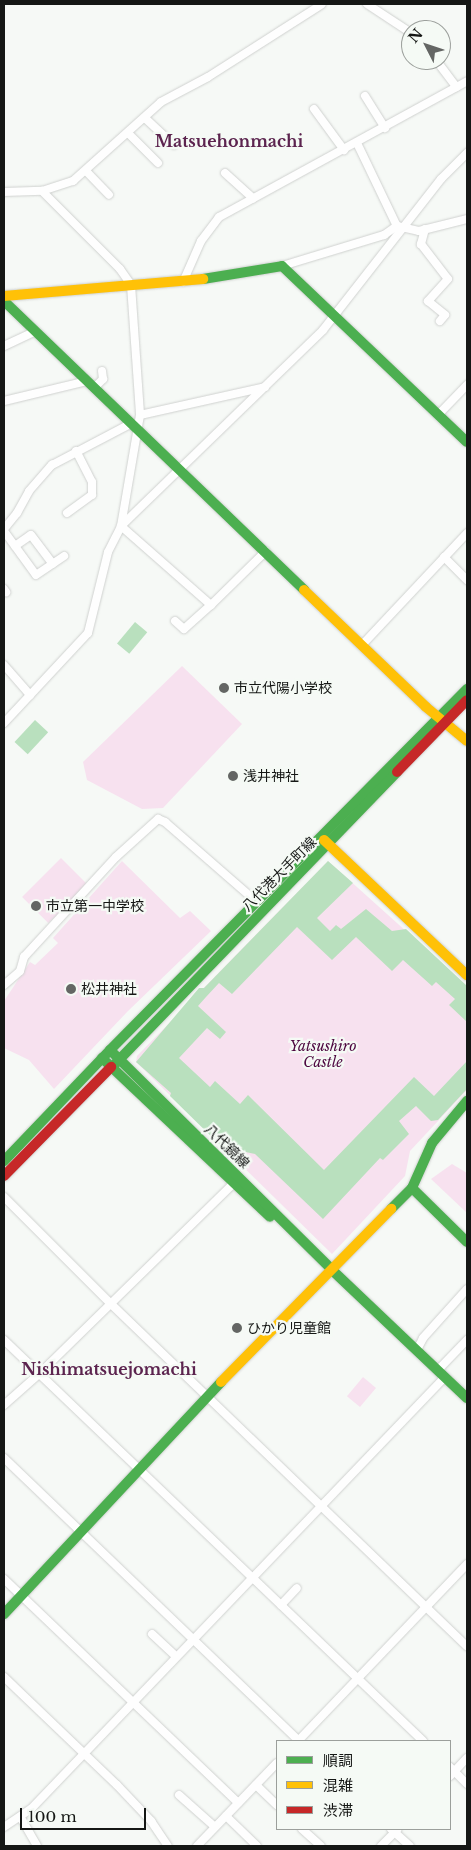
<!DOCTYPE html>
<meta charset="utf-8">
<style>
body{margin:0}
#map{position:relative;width:471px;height:1850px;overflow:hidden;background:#f6f9f6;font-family:"Libre Baskerville","Noto Sans JP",serif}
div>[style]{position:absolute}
.green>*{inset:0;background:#f7e1ef;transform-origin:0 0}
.water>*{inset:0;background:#b9e0be;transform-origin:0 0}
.roads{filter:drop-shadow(0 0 1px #cfd1cf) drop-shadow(0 0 1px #cfd1cf)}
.street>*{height:8px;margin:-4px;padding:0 4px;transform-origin:4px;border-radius:4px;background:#fefefe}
.fast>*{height:10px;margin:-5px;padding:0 5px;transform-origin:5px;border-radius:5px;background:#4caf50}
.slow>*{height:10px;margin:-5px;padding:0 5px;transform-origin:5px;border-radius:5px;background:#ffc107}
.jam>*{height:10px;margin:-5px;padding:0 5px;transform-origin:5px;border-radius:5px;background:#c62828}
.dots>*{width:14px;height:14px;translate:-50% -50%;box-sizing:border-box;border:2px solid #f5faf5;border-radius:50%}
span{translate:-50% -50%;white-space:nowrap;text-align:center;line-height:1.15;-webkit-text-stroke:4.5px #f5faf5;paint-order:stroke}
.poi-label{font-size:14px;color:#151715}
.left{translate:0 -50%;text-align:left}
.street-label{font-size:14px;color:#151715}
.park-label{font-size:14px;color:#4e0841;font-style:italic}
.quarter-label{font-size:16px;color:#5c244f;font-weight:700}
.frame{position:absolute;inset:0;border:5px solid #151715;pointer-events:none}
.legend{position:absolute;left:276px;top:1740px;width:175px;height:90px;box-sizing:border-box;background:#f5faf5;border:1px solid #9b9f9b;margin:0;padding:6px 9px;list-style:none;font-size:15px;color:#151715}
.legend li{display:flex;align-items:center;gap:10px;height:25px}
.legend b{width:25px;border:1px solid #9b9f9b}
.north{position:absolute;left:401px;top:20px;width:50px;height:50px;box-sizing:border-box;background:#f5faf5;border:1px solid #9b9f9b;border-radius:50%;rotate:311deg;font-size:14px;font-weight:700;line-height:20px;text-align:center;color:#151715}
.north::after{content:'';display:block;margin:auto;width:18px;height:22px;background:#646664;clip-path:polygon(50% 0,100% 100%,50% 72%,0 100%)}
.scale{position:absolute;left:20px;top:1808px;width:126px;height:22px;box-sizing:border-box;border:2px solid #151715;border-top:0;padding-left:6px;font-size:15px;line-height:18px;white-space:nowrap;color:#151715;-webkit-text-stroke:4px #f5faf5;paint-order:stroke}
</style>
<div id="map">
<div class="green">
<div style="clip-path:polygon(182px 666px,242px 724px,163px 808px,142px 809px,87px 780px,83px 762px)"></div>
<div style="left:61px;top:858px;width:37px;height:55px;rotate:45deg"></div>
<div style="clip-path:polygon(122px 861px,180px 918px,190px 911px,211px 931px,128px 1011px,54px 1089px,29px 1060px,4px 1048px,4px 1001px,30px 962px,35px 965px,58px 943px,53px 938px)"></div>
<div style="clip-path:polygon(328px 861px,467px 986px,467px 1090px,410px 1151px,405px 1176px,332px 1254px,136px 1062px,137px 1056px)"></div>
<div style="clip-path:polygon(452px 1164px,467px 1173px,467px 1213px,431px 1179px)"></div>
<div style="left:363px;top:1377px;width:17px;height:25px;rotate:40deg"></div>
</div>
<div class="water">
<div style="left:135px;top:622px;width:16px;height:28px;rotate:40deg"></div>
<div style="left:35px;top:720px;width:18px;height:30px;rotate:43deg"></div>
<div style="clip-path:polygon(328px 861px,353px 883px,317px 918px,330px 931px,336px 925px,341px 929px,366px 909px,392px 931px,406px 929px,467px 986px,467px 1022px,449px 1005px,455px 999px,436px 982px,432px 986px,403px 960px,392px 971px,356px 937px,332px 960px,297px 927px,232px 994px,219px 983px,206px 997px,198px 1006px,226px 1032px,220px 1039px,207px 1028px,179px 1058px,210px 1087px,215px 1081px,240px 1104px,248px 1095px,324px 1170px,414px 1077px,434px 1096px,467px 1061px,467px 1089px,438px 1120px,431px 1121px,416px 1106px,399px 1121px,409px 1134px,383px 1160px,380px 1158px,323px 1219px,255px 1154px,222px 1147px,170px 1096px,171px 1093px,136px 1062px,199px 988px,204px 988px)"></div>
</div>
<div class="roads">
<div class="street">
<div style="left:367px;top:4px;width:53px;rotate:33.4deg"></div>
<div style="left:436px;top:60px;width:34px;rotate:53deg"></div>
<div style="left:365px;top:96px;width:38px;rotate:58deg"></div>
<div style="left:314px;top:109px;width:51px;rotate:53.8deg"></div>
<div style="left:146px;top:119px;width:38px;rotate:43deg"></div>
<div style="left:129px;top:134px;width:41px;rotate:45deg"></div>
<div style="left:357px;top:143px;width:92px;rotate:64.3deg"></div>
<div style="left:86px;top:171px;width:33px;rotate:46deg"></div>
<div style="left:225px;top:173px;width:38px;rotate:42deg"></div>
<div style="left:42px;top:191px;width:110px;rotate:45deg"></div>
<div style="left:120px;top:269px;width:19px;rotate:55deg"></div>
<div style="left:131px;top:285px;width:130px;rotate:86deg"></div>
<div style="left:140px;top:415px;width:113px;rotate:99.7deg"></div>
<div style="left:121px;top:526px;width:120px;rotate:41.3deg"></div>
<div style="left:211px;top:605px;width:77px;rotate:-44.5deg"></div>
<div style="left:4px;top:192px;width:38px;rotate:-2deg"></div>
<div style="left:42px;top:191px;width:33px;rotate:-18deg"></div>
<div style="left:73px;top:181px;width:118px;rotate:-41.9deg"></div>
<div style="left:161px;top:102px;width:53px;rotate:-28deg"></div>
<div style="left:208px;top:77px;width:135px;rotate:-32.6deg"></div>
<div style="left:425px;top:229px;width:16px;rotate:105deg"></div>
<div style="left:421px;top:244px;width:44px;rotate:52.4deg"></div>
<div style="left:448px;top:279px;width:30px;rotate:132deg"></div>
<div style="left:428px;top:301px;width:22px;rotate:39deg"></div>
<div style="left:445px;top:315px;width:8px;rotate:130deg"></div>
<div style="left:282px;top:266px;width:107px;rotate:-16.9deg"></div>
<div style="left:384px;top:235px;width:16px;rotate:-35deg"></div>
<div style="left:397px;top:226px;width:23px;rotate:13deg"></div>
<div style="left:419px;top:231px;width:49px;rotate:-14deg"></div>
<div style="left:183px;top:282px;width:45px;rotate:-66.3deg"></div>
<div style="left:201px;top:241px;width:30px;rotate:-53deg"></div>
<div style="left:219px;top:217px;width:283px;rotate:-28.7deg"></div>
<div style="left:4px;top:346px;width:35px;rotate:-25deg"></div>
<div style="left:94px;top:388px;width:13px;rotate:-45deg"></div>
<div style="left:103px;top:379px;width:8px;rotate:-97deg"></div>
<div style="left:4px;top:401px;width:85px;rotate:-13.5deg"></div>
<div style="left:140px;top:415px;width:128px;rotate:-12.6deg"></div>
<div style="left:438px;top:415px;width:42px;rotate:-46deg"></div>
<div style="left:67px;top:513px;width:31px;rotate:-36deg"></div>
<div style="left:92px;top:495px;width:13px;rotate:-90deg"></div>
<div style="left:92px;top:482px;width:35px;rotate:-117deg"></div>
<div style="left:4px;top:529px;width:21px;rotate:-51deg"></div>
<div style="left:17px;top:513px;width:25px;rotate:-61deg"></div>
<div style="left:29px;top:491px;width:35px;rotate:-49deg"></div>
<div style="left:52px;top:465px;width:90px;rotate:-27.7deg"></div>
<div style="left:4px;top:531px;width:54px;rotate:54deg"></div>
<div style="left:36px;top:575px;width:34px;rotate:-34deg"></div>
<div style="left:15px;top:546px;width:19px;rotate:-35deg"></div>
<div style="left:31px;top:535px;width:36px;rotate:53deg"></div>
<div style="left:444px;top:557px;width:33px;rotate:45deg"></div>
<div style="left:4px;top:589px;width:4px;rotate:56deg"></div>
<div style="left:175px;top:621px;width:12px;rotate:42deg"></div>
<div style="left:184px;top:629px;width:36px;rotate:-42deg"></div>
<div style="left:362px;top:645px;width:154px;rotate:-46.8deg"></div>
<div style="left:4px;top:665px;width:40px;rotate:49deg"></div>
<div style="left:4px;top:723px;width:123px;rotate:-47deg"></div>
<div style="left:88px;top:633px;width:83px;rotate:-76.1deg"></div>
<div style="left:108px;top:552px;width:29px;rotate:-63deg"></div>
<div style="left:121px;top:526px;width:281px;rotate:-44.1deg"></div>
<div style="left:323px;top:330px;width:192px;rotate:-52deg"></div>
<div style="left:441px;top:179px;width:37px;rotate:-45deg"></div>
<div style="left:4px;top:985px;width:21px;rotate:-41deg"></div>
<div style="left:20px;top:971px;width:15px;rotate:-74deg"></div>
<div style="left:24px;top:957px;width:136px;rotate:-47.4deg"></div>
<div style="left:116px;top:857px;width:57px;rotate:-42.1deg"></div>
<div style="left:158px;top:819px;width:8px;rotate:23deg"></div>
<div style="left:165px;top:822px;width:123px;rotate:41.1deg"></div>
<div style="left:4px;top:1197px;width:150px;rotate:45deg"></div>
<div style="left:110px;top:1303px;width:495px;rotate:43.9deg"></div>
<div style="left:4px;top:1340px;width:580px;rotate:43.74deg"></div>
<div style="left:417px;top:1350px;width:13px;rotate:-63deg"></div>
<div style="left:423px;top:1338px;width:66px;rotate:-48.1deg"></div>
<div style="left:438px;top:1370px;width:42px;rotate:-46deg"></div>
<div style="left:4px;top:1405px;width:47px;rotate:-41.5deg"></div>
<div style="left:39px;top:1374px;width:272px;rotate:-44.4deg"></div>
<div style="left:4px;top:1458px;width:409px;rotate:43.8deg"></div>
<div style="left:4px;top:1579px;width:324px;rotate:43.7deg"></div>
<div style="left:281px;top:1605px;width:23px;rotate:-47deg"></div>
<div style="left:152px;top:1634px;width:33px;rotate:43deg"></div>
<div style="left:4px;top:1677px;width:156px;rotate:43.7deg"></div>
<div style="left:117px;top:1785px;width:50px;rotate:46.6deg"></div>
<div style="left:151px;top:1821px;width:30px;rotate:56deg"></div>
<div style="left:298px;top:1741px;width:245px;rotate:-46.3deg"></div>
<div style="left:450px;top:1767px;width:24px;rotate:45deg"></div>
<div style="left:450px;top:1776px;width:25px;rotate:-47deg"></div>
<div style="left:256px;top:1785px;width:29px;rotate:44deg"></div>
<div style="left:179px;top:1795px;width:48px;rotate:41.6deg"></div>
<div style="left:226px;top:1816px;width:43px;rotate:44.1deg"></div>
<div style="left:21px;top:1818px;width:32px;rotate:60deg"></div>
<div style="left:4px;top:1827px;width:32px;rotate:-34deg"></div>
<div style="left:31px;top:1809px;width:598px;rotate:-46.22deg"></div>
<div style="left:302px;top:1829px;width:25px;rotate:42deg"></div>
<div style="left:391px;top:1829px;width:25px;rotate:42deg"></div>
<div style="left:197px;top:1846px;width:115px;rotate:-46.1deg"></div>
<div style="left:381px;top:1846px;width:23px;rotate:-45deg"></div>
</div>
<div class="fast">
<div style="left:203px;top:279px;width:80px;rotate:-9.3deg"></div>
<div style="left:282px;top:266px;width:255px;rotate:43.6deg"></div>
<div style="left:4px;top:301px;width:417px;rotate:43.9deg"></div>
<div style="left:110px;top:1050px;width:508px;rotate:-45.32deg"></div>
<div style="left:102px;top:1058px;width:231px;rotate:43.4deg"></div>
<div style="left:115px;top:1064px;width:406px;rotate:-46deg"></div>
<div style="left:4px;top:1161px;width:153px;rotate:-46.3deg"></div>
<div style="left:110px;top:1050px;width:313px;rotate:44.7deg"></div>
<div style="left:332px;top:1270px;width:186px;rotate:43.5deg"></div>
<div style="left:412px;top:1188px;width:77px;rotate:44.5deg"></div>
<div style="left:391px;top:1209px;width:30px;rotate:-45deg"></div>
<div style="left:412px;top:1188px;width:49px;rotate:-66deg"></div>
<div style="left:432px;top:1143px;width:55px;rotate:-50.2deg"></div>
<div style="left:4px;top:1614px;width:318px;rotate:-46.9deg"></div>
</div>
<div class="slow">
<div style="left:4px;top:296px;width:200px;rotate:-4.9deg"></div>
<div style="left:304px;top:590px;width:169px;rotate:43.8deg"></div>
<div style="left:426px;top:707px;width:53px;rotate:39.7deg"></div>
<div style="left:324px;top:840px;width:197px;rotate:43.4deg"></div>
<div style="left:221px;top:1382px;width:243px;rotate:-45.5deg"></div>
</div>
<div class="jam">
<div style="left:397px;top:772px;width:100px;rotate:-45.8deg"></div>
<div style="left:4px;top:1176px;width:153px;rotate:-45.5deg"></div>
</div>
</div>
<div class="dots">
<div style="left:224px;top:688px;background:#646664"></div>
<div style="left:233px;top:776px;background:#646664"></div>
<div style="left:36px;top:906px;background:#646664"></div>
<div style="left:71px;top:989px;background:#646664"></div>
<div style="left:237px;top:1328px;background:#646664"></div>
</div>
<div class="poi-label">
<span class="left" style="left:234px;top:688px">市立代陽小学校</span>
<span class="left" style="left:243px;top:776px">浅井神社</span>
<span class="left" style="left:46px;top:906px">市立第一中学校</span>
<span class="left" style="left:81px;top:989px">松井神社</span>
<span class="left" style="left:247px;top:1328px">ひかり児童館</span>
</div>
<div class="street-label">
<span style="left:279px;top:874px;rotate:-45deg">八代港大手町線</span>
<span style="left:227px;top:1146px;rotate:44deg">八代鏡線</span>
</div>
<div class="park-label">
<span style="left:323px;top:1054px">Yatsushiro<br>Castle</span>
</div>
<div class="quarter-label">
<span style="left:229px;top:141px">Matsuehonmachi</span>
<span style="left:109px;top:1369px">Nishimatsuejomachi</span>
</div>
<div class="frame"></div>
<ul class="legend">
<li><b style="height:6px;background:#4caf50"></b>順調</li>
<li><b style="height:6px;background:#ffc107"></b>混雑</li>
<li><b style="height:6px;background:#c62828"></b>渋滞</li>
</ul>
<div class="north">N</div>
<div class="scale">100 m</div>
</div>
